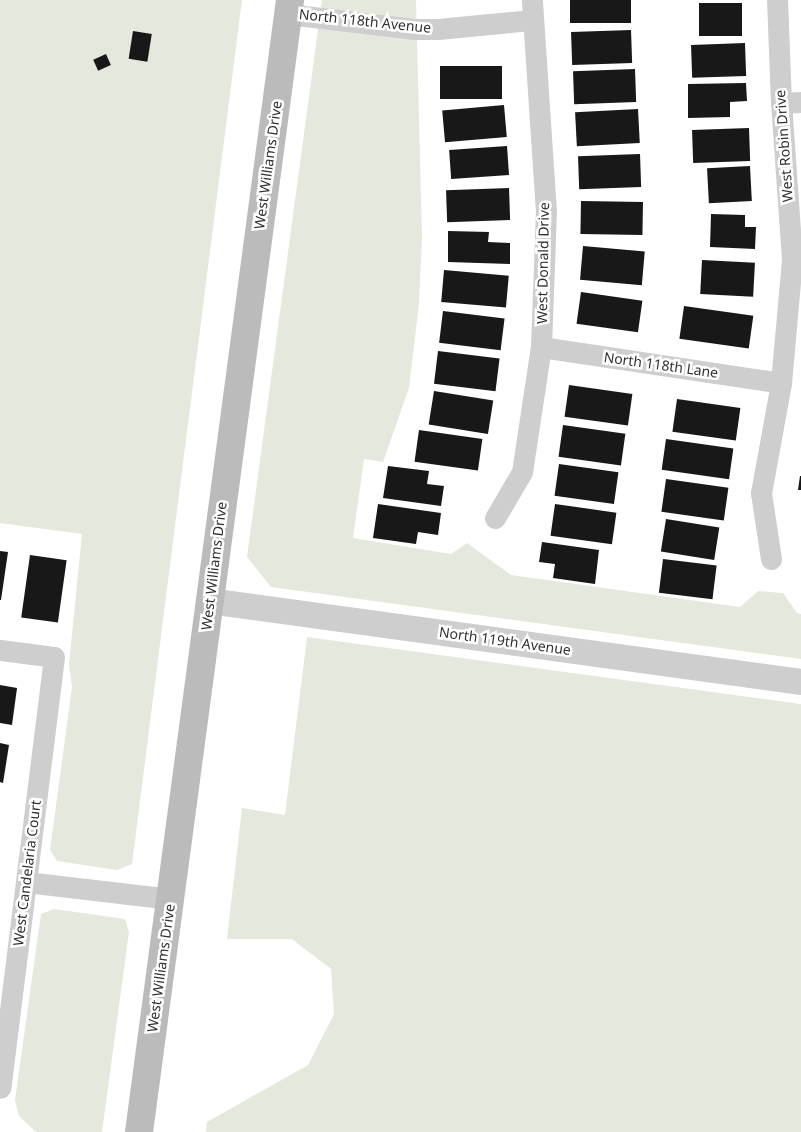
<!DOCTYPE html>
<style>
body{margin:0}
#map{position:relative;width:801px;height:1132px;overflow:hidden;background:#fff;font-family:"Noto Sans",sans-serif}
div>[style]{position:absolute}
.green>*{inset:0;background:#e5e9dd}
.building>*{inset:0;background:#181818;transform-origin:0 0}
.minor>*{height:21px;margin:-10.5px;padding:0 10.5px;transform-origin:10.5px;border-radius:10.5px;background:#cecece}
.tertiary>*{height:26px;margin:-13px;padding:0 13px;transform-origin:13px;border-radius:13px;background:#cecece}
.secondary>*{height:28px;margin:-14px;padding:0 14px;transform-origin:14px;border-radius:14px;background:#bbb}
span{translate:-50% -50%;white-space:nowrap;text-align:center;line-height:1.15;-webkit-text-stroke:5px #fff;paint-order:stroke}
.street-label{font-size:14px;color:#313131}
</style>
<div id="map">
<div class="green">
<div style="clip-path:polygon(0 0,242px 0,132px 864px,117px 870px,57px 861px,50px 850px,72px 687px,69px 664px,82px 534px,0 523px)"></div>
<div style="clip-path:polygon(322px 0,416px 0,422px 238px,419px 303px,409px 388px,383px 462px,364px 459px,353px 538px,451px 554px,467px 543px,511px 575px,740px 607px,758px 591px,783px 593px,797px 613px,801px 614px,801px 659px,271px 587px,247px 557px)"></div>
<div style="clip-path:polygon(307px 637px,801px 704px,801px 1132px,206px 1132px,207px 1122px,308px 1065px,334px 1014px,331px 969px,292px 939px,227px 939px,242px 808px,285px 815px)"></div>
<div style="clip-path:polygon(54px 909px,125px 919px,129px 932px,102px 1132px,36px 1132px,19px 1116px,15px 1100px,41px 914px)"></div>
</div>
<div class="building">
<div style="left:570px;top:0;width:61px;height:23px"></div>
<div style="left:699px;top:3px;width:43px;height:33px"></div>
<div style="left:631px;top:30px;width:33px;height:60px;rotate:88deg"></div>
<div style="left:133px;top:31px;width:19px;height:28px;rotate:9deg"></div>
<div style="left:745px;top:43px;width:33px;height:54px;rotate:88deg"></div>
<div style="left:106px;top:54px;width:12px;height:14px;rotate:66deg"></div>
<div style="left:502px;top:66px;width:33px;height:62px;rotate:90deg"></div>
<div style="left:635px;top:69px;width:33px;height:62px;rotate:88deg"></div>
<div style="clip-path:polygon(746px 83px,747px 101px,730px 102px,730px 117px,688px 118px,688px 84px)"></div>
<div style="left:504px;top:105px;width:32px;height:62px;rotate:85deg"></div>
<div style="left:638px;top:109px;width:34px;height:63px;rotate:87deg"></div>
<div style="left:749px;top:128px;width:33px;height:57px;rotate:88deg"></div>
<div style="left:507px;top:146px;width:29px;height:58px;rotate:86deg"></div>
<div style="left:640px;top:154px;width:33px;height:62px;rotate:88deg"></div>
<div style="left:750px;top:166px;width:35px;height:43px;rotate:87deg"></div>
<div style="left:509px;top:188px;width:32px;height:63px;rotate:88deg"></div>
<div style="left:581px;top:201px;width:62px;height:33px;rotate:1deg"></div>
<div style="clip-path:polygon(711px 214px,745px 215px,745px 227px,756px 227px,755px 249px,710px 247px)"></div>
<div style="clip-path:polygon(448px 231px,489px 232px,488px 242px,510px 243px,510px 264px,448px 262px)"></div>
<div style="left:583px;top:246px;width:62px;height:34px;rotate:5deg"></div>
<div style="left:702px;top:260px;width:53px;height:34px;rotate:3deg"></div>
<div style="left:444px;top:270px;width:65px;height:32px;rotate:5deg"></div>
<div style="left:581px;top:292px;width:62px;height:32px;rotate:8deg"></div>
<div style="left:684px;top:306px;width:70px;height:33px;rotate:8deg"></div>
<div style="left:443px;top:311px;width:62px;height:32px;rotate:7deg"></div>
<div style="left:438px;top:351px;width:62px;height:33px;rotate:7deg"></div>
<div style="left:569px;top:385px;width:64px;height:32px;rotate:8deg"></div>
<div style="left:434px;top:391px;width:60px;height:34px;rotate:9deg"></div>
<div style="left:677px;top:399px;width:64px;height:33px;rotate:8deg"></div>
<div style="left:563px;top:425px;width:63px;height:32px;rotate:8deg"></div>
<div style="left:419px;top:430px;width:64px;height:32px;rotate:8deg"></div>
<div style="left:666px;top:439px;width:68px;height:31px;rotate:8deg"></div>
<div style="left:559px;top:464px;width:60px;height:32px;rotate:8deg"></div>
<div style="clip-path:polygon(388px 466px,429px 471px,427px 484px,444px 486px,441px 506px,383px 498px)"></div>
<div style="clip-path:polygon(800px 476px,801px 476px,801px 490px,798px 490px)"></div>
<div style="left:666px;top:479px;width:63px;height:33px;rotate:8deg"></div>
<div style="clip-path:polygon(378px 504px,441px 513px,438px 535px,418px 532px,416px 544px,373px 538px)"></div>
<div style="left:555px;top:504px;width:62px;height:32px;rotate:8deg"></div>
<div style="left:666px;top:519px;width:54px;height:33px;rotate:9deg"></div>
<div style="clip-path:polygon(542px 542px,599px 550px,595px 584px,553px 578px,555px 564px,539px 562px)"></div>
<div style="clip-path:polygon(0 551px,8px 552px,1px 600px,0 600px)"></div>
<div style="left:30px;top:555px;width:37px;height:63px;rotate:8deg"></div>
<div style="left:663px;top:559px;width:54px;height:34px;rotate:7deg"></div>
<div style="clip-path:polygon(0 685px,17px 688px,12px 725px,0 723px)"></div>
<div style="clip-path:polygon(0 743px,9px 745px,3px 783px,0 782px)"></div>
</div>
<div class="minor">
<div style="left:288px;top:14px;width:126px;rotate:6.8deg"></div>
<div style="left:413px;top:29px;width:25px"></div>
<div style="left:438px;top:29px;width:94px;rotate:-5.5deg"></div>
<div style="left:781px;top:103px;width:20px;rotate:-3deg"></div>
<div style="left:541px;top:347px;width:243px;rotate:8.5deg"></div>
<div style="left:495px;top:518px;width:53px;rotate:-59.6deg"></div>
<div style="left:522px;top:472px;width:126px;rotate:-81.4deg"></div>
<div style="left:541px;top:347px;width:135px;rotate:-87.9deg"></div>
<div style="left:546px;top:212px;width:212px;rotate:-93.8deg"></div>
<div style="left:771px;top:559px;width:67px;rotate:-98.6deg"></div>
<div style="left:761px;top:493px;width:112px;rotate:-79.7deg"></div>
<div style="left:781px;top:383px;width:124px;rotate:-84.9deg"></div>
<div style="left:792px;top:259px;width:156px;rotate:-94deg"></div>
<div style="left:781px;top:103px;width:103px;rotate:-92.2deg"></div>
<div style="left:0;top:650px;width:54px;rotate:7.4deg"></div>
<div style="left:54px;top:657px;width:434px;rotate:97.1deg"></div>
<div style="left:26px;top:882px;width:146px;rotate:6.7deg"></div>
</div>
<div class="tertiary">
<div style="left:209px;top:601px;width:598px;rotate:7.79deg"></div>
</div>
<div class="secondary">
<div style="left:139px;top:1132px;width:1142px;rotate:-82.4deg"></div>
</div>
<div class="street-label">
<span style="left:365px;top:21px;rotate:6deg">North 118th Avenue</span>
<span style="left:784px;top:146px;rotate:-94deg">West Robin Drive</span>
<span style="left:268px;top:165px;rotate:-82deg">West Williams Drive</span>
<span style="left:543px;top:263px;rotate:-89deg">West Donald Drive</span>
<span style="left:661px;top:365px;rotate:8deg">North 118th Lane</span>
<span style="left:214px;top:566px;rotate:-83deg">West Williams Drive</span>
<span style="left:505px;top:641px;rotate:8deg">North 119th Avenue</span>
<span style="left:27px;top:873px;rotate:-83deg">West Candelaria Court</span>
<span style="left:161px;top:968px;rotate:-82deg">West Williams Drive</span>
</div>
</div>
